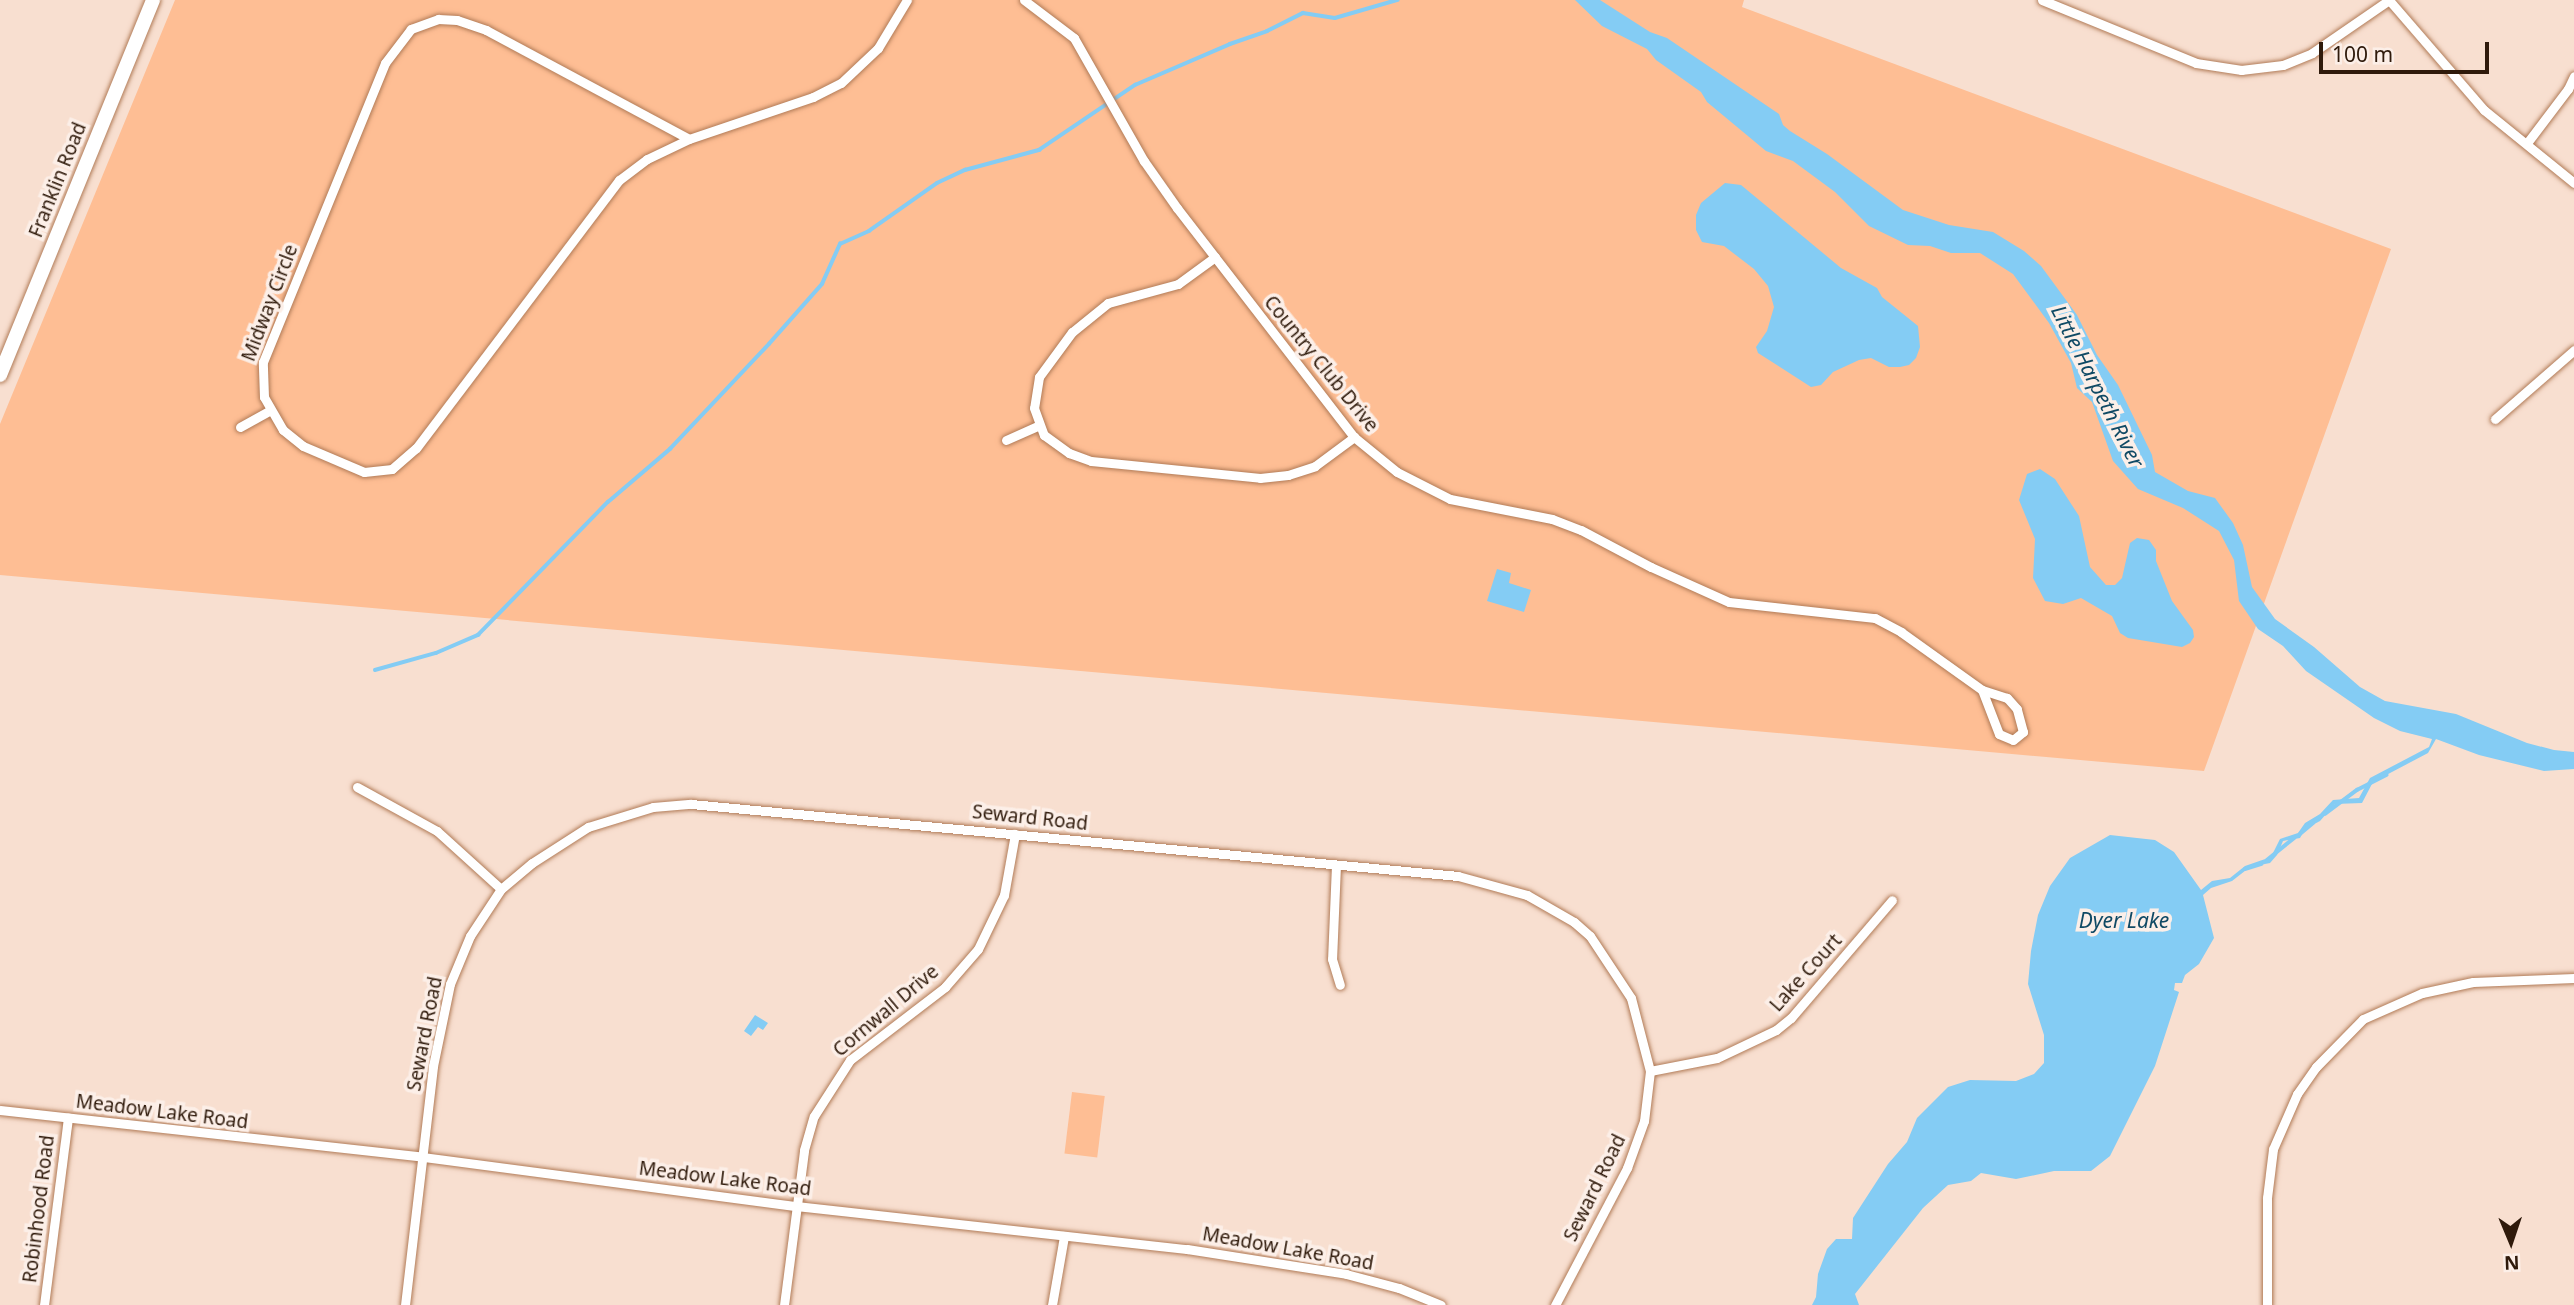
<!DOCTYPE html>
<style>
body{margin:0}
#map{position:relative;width:2574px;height:1305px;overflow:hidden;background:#f8dfd0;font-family:"Noto Sans",sans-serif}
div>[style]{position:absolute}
.green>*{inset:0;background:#febe94;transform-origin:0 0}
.water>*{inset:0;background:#84ccf4}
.stream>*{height:3.5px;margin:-1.75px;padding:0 1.75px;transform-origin:1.75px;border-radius:1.75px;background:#84ccf4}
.roads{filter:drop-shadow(0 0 2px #b17b57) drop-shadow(0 0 2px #b17b57)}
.minor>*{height:9px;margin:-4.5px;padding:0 4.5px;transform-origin:4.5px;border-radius:4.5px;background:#fff}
.primary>*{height:14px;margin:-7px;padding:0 7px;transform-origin:7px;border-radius:7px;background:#fff}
span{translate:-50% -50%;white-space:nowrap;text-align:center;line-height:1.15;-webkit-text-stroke:7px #fcefe8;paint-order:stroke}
.street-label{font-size:19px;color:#2f1a0b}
.water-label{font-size:21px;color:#104a65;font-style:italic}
.north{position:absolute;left:2476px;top:1207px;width:70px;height:70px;-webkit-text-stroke:5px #fcefe8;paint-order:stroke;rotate:178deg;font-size:19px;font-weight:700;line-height:28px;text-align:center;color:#2f1a0b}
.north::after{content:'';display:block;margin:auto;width:24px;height:32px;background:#2f1a0b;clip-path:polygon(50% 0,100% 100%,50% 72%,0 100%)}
.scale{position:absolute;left:2319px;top:42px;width:170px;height:32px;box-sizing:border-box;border:4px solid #2f1a0b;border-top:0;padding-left:9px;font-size:21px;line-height:24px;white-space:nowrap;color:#2f1a0b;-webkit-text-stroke:5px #fcefe8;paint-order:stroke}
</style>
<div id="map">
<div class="green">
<div style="clip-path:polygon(175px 0,1744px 0,1742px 7px,2391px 249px,2204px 771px,0 575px,0 424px)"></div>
<div style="left:1072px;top:1092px;width:33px;height:62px;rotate:7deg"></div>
</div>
<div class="water">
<div style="clip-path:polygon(1575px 0,1600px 0,1650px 32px,1667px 38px,1779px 114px,1783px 125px,1790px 131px,1827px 154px,1903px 210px,1949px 225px,1993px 232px,2024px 251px,2041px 266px,2077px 315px,2097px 355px,2118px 385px,2152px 455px,2155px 472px,2188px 491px,2215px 498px,2233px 523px,2243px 545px,2252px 587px,2275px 619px,2314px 647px,2360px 687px,2385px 701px,2456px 714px,2527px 743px,2554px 750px,2574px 752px,2574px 769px,2544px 771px,2479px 755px,2436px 739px,2428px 753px,2373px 782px,2362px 803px,2335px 804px,2320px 821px,2305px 829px,2300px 838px,2283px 841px,2277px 855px,2270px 863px,2250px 867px,2232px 881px,2211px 888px,2203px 895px,2214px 938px,2199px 964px,2185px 975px,2182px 983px,2175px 983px,2174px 990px,2179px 992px,2155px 1066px,2110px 1156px,2091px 1171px,2054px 1171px,2016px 1179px,1981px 1173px,1971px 1181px,1948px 1185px,1923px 1208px,1855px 1294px,1859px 1305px,1812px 1305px,1816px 1297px,1818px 1274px,1827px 1249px,1836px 1239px,1852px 1239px,1853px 1218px,1888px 1164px,1907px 1142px,1917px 1118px,1948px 1087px,1970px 1080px,2016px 1081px,2034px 1074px,2044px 1063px,2044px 1035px,2028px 984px,2031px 951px,2038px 915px,2050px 886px,2070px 858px,2110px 835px,2155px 840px,2174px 852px,2201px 890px,2212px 881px,2230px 878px,2245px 866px,2271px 857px,2280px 839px,2298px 833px,2305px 823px,2320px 814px,2333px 800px,2359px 798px,2370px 778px,2429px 747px,2432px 739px,2400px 731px,2374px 718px,2306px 671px,2283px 646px,2258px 629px,2239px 601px,2234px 560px,2219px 531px,2183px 508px,2138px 489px,2113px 461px,2092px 402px,2077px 388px,2071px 363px,2049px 323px,2013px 274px,1980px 253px,1951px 253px,1930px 246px,1908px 245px,1869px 226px,1835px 192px,1793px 161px,1766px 151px,1707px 102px,1701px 92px,1656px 60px,1647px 49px,1602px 26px)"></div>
<div style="clip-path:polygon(1725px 183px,1741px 185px,1841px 268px,1877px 288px,1882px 297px,1918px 326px,1920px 347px,1916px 358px,1909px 365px,1900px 367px,1889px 367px,1871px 358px,1859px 360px,1833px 372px,1821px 385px,1811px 387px,1758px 353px,1756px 347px,1767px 331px,1774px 307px,1768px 286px,1754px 269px,1724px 246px,1702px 242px,1696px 230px,1696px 215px,1701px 203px)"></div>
<div style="clip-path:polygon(2040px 469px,2055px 479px,2079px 516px,2090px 567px,2106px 585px,2115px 585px,2122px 578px,2130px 543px,2137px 538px,2149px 540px,2156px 550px,2156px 561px,2172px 601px,2193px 630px,2194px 637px,2190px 643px,2182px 647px,2128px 638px,2120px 633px,2112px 616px,2081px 598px,2063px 604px,2045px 601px,2033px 578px,2035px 539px,2019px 500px,2027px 474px)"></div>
<div style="clip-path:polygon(1497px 569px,1511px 573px,1509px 583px,1531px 590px,1524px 612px,1487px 601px)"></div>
<div style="clip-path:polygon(755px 1015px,768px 1023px,763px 1030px,758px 1027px,751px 1036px,744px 1031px)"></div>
</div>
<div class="stream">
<div style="left:375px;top:670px;width:63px;rotate:-15.6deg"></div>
<div style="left:436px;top:653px;width:46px;rotate:-23.2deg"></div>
<div style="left:478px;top:635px;width:186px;rotate:-45.7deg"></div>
<div style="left:608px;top:502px;width:82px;rotate:-40.5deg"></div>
<div style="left:670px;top:449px;width:144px;rotate:-46.7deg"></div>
<div style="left:769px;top:344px;width:80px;rotate:-48.5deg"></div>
<div style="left:822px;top:284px;width:44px;rotate:-65.8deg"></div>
<div style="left:840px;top:244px;width:32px;rotate:-24deg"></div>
<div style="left:869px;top:231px;width:83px;rotate:-35.2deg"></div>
<div style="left:937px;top:183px;width:31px;rotate:-25deg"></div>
<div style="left:965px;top:170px;width:77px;rotate:-15.1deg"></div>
<div style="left:1039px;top:150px;width:116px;rotate:-34.1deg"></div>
<div style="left:1135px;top:85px;width:103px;rotate:-23.3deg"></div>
<div style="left:1230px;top:44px;width:39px;rotate:-19deg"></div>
<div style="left:1267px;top:31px;width:40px;rotate:-26.6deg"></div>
<div style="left:1303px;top:13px;width:32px;rotate:9deg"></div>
<div style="left:1335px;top:18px;width:65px;rotate:-16.2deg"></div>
<div style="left:2325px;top:814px;width:40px;rotate:-37deg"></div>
<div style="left:2357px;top:790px;width:33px;rotate:-27deg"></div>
<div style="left:2300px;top:834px;width:17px;rotate:-40deg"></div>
<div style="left:2267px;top:860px;width:35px;rotate:-39deg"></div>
<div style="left:2245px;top:869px;width:17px;rotate:-17deg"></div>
</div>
<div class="roads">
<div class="minor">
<div style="left:1024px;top:0;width:63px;rotate:37.2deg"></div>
<div style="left:1074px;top:38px;width:142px;rotate:60.4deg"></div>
<div style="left:1144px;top:161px;width:57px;rotate:54.9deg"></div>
<div style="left:1177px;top:208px;width:289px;rotate:52.3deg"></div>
<div style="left:1354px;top:437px;width:55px;rotate:39.1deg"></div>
<div style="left:1397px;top:472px;width:59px;rotate:27deg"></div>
<div style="left:1450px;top:499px;width:104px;rotate:11.1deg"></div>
<div style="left:1552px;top:519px;width:31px;rotate:21deg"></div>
<div style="left:1581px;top:530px;width:79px;rotate:27.9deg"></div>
<div style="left:1651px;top:567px;width:85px;rotate:24.2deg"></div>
<div style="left:1729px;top:602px;width:147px;rotate:6.3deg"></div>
<div style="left:1875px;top:618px;width:30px;rotate:28deg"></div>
<div style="left:1901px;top:632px;width:100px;rotate:35.6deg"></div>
<div style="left:1982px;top:690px;width:47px;rotate:68.9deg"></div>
<div style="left:1999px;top:734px;width:15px;rotate:23deg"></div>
<div style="left:2013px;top:740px;width:13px;rotate:-39deg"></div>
<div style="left:2023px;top:732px;width:24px;rotate:-105deg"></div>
<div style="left:2017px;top:709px;width:15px;rotate:-132deg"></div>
<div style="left:2007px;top:698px;width:26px;rotate:-162deg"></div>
<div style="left:2042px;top:0;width:166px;rotate:22.2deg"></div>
<div style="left:2196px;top:63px;width:46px;rotate:8.8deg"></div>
<div style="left:2241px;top:70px;width:42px;rotate:-6.8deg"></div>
<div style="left:2283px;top:65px;width:31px;rotate:-22deg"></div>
<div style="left:2312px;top:53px;width:93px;rotate:-34.5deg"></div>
<div style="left:2389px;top:0;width:145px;rotate:49.2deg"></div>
<div style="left:2484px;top:110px;width:116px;rotate:39deg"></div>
<div style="left:438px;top:19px;width:19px;rotate:3deg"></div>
<div style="left:457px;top:20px;width:31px;rotate:19deg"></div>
<div style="left:486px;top:30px;width:230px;rotate:28.2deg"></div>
<div style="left:689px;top:139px;width:47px;rotate:154.5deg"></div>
<div style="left:647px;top:159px;width:35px;rotate:143deg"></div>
<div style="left:619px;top:180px;width:336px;rotate:127.1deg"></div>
<div style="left:416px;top:448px;width:32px;rotate:139deg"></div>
<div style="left:392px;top:469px;width:28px;rotate:174deg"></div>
<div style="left:364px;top:472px;width:66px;rotate:-156.9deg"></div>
<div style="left:303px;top:446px;width:26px;rotate:-141deg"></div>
<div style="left:283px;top:430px;width:38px;rotate:-120deg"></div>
<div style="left:264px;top:397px;width:35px;rotate:-92deg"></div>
<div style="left:263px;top:362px;width:323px;rotate:-67.8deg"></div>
<div style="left:385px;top:63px;width:43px;rotate:-52.6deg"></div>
<div style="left:411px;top:29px;width:29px;rotate:-20deg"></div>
<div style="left:689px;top:139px;width:131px;rotate:-18.7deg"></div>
<div style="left:813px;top:97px;width:31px;rotate:-27deg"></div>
<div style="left:841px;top:83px;width:51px;rotate:-43.4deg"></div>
<div style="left:878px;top:48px;width:56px;rotate:-58.9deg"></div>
<div style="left:2527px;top:143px;width:68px;rotate:-52.8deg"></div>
<div style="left:2568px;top:89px;width:14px;rotate:-65deg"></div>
<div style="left:1215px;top:257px;width:46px;rotate:143.9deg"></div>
<div style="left:1178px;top:284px;width:73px;rotate:164.8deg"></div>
<div style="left:1108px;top:303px;width:46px;rotate:141.1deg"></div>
<div style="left:1072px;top:332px;width:56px;rotate:126.3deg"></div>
<div style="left:1039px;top:377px;width:31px;rotate:99deg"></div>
<div style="left:1034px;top:408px;width:29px;rotate:70deg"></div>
<div style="left:1044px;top:435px;width:31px;rotate:36deg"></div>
<div style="left:1069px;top:453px;width:23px;rotate:20deg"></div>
<div style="left:1091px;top:461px;width:170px;rotate:5.7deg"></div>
<div style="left:1260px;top:478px;width:28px;rotate:-6deg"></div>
<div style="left:1288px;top:475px;width:28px;rotate:-18deg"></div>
<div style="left:1315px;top:466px;width:49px;rotate:-36.6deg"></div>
<div style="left:2495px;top:419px;width:105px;rotate:-41.1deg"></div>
<div style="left:240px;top:427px;width:33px;rotate:-29deg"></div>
<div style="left:1006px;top:440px;width:36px;rotate:-24deg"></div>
<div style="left:357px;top:787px;width:91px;rotate:28.8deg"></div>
<div style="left:437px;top:831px;width:86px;rotate:42.2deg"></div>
<div style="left:1336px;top:865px;width:94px;rotate:92.4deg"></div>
<div style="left:1332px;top:959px;width:27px;rotate:73deg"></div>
<div style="left:1650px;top:1071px;width:68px;rotate:-11deg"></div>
<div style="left:1717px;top:1058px;width:65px;rotate:-25.4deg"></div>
<div style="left:1776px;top:1030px;width:19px;rotate:-39deg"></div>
<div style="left:1791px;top:1018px;width:155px;rotate:-49.4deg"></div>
<div style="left:0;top:1110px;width:426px;rotate:6.3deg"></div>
<div style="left:423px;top:1157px;width:376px;rotate:7.5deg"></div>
<div style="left:796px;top:1206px;width:393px;rotate:6.3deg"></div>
<div style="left:1187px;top:1249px;width:161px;rotate:8.9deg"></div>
<div style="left:1346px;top:1274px;width:55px;rotate:14.8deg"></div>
<div style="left:1399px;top:1288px;width:45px;rotate:22deg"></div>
<div style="left:44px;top:1305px;width:189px;rotate:-82.7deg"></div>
<div style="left:405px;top:1305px;width:241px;rotate:-83.3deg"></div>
<div style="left:433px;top:1066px;width:84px;rotate:-78.3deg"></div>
<div style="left:450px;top:984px;width:52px;rotate:-67.4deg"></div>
<div style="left:470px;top:936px;width:56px;rotate:-56.6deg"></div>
<div style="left:501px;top:889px;width:40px;rotate:-40deg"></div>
<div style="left:532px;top:863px;width:67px;rotate:-32.7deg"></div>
<div style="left:588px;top:827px;width:68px;rotate:-17.1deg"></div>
<div style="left:653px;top:807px;width:38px;rotate:-5deg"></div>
<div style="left:691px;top:804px;width:770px;rotate:5.36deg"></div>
<div style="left:1458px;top:876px;width:72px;rotate:15.4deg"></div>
<div style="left:1527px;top:895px;width:54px;rotate:29.9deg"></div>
<div style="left:1574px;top:922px;width:21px;rotate:41deg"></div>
<div style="left:1590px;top:936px;width:74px;rotate:56.5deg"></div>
<div style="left:1631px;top:998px;width:75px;rotate:75.4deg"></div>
<div style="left:1650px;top:1071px;width:50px;rotate:96.8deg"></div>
<div style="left:1644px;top:1121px;width:50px;rotate:109.9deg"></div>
<div style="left:1627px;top:1168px;width:155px;rotate:117.7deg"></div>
<div style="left:784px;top:1305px;width:156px;rotate:-82.6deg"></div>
<div style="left:804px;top:1150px;width:35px;rotate:-74deg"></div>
<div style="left:814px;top:1116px;width:67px;rotate:-57.3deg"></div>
<div style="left:850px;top:1060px;width:120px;rotate:-37.5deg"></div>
<div style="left:945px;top:987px;width:50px;rotate:-49deg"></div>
<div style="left:978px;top:949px;width:60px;rotate:-64.3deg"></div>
<div style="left:1004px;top:895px;width:62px;rotate:-79.8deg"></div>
<div style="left:1052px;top:1305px;width:70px;rotate:-80.1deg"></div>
<div style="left:2267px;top:1305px;width:107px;rotate:-90deg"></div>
<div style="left:2267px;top:1198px;width:49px;rotate:-83deg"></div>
<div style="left:2273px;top:1149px;width:60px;rotate:-66.4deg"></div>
<div style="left:2297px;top:1094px;width:33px;rotate:-55deg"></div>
<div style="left:2316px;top:1067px;width:67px;rotate:-45.6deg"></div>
<div style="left:2363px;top:1019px;width:64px;rotate:-23.8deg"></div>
<div style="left:2422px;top:993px;width:52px;rotate:-12.2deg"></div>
<div style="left:2473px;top:982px;width:101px;rotate:-2.3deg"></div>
</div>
<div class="primary">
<div style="left:0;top:375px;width:405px;rotate:-67.8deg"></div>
</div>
</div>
<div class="street-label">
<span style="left:58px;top:180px;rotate:-68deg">Franklin Road</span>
<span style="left:270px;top:303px;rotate:-69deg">Midway Circle</span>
<span style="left:1321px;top:364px;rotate:51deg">Country Club Drive</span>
<span style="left:1030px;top:818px;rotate:6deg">Seward Road</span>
<span style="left:1806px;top:973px;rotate:-48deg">Lake Court</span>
<span style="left:886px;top:1011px;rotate:-40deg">Cornwall Drive</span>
<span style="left:425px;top:1034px;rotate:-79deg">Seward Road</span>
<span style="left:162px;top:1112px;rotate:7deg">Meadow Lake Road</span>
<span style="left:725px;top:1179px;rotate:7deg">Meadow Lake Road</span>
<span style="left:1595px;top:1188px;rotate:-64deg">Seward Road</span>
<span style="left:39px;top:1209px;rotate:-83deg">Robinhood Road</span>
<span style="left:1288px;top:1249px;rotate:10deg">Meadow Lake Road</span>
</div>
<div class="water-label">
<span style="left:2098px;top:386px;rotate:63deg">Little Harpeth River</span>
<span style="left:2124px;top:920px">Dyer Lake</span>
</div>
<div class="north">N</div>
<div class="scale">100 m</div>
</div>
